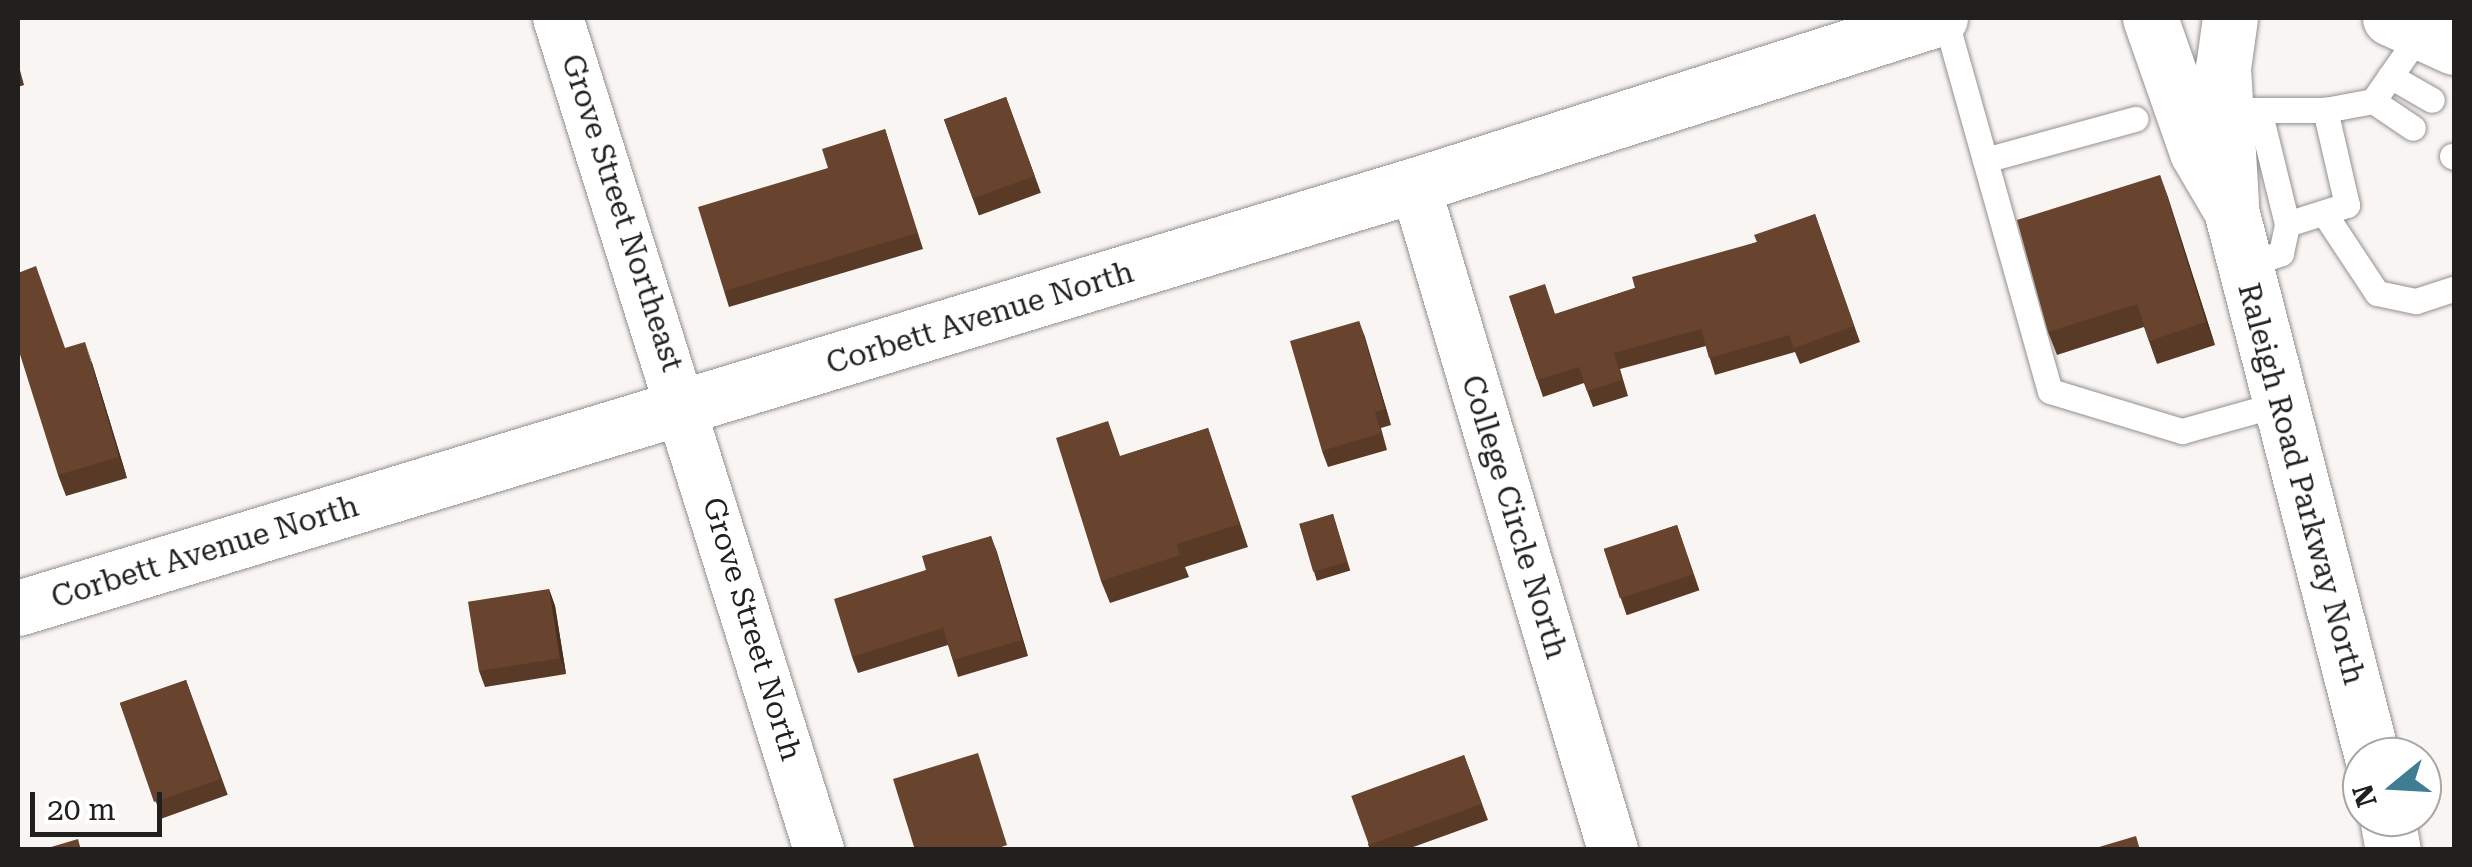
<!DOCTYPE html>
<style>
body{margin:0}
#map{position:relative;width:2472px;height:867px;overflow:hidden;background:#f8f5f3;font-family:"Roboto Serif",serif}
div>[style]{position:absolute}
.roads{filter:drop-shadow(0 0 2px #93908f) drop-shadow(0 0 2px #93908f)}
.service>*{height:25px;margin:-12.5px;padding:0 12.5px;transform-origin:12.5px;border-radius:12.5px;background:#fff}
.minor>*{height:50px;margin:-25px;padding:0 25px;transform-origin:25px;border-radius:25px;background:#fff}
.tertiary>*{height:55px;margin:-27.5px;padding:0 27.5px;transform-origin:27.5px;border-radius:27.5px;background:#fff}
.wall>*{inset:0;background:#593a27;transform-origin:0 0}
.shaded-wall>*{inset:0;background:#492f20}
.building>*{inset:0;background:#68432d;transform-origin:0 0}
span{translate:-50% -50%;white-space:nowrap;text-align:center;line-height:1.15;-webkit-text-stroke:10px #fff;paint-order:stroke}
.street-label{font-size:30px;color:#21201f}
.frame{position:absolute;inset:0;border:20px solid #21201f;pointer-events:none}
.north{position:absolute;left:2342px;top:737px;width:100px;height:100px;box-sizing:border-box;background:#fff;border:2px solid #a6a6a5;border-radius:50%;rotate:252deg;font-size:28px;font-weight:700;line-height:40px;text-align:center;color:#21201f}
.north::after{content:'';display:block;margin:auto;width:35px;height:45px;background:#3f7d93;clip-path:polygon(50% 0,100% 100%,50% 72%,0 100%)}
.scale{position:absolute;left:30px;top:792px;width:132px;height:45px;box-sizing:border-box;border:5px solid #21201f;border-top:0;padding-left:12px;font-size:30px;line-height:35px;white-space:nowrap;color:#21201f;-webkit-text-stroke:8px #fff;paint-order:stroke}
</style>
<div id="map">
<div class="roads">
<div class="service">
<div style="left:1945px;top:18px;width:387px;rotate:74.3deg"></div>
<div style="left:2050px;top:391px;width:138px;rotate:16.9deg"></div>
<div style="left:2182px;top:431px;width:101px;rotate:-15.6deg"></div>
<div style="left:2390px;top:76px;width:48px;rotate:29.7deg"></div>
<div style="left:2373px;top:101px;width:48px;rotate:34deg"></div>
<div style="left:2242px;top:110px;width:83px"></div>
<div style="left:2325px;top:110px;width:49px;rotate:-10.6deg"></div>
<div style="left:2373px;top:101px;width:84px;rotate:-55.2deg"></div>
<div style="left:2259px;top:110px;width:117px;rotate:76.2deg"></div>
<div style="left:2287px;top:224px;width:63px;rotate:-17.6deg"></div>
<div style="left:2347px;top:205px;width:98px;rotate:-103deg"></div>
<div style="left:2452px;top:156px;width:2px;rotate:27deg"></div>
<div style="left:1985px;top:160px;width:156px;rotate:-15.3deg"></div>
<div style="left:2324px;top:213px;width:96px;rotate:56.5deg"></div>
<div style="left:2377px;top:293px;width:40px;rotate:12deg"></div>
<div style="left:2416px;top:301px;width:40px;rotate:-18deg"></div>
<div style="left:2245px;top:265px;width:38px;rotate:-18deg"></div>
<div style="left:2281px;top:253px;width:30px;rotate:-78deg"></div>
</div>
<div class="minor">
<div style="left:558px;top:18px;width:872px;rotate:72.58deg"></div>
<div style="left:1415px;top:185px;width:694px;rotate:73.42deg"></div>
</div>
<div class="tertiary">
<div style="left:2150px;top:18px;width:142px;rotate:70.7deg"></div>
<div style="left:2197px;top:152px;width:67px;rotate:59.6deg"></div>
<div style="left:2231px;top:210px;width:565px;rotate:75.55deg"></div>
<div style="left:2230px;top:18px;width:50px;rotate:98deg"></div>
<div style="left:2223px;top:68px;width:134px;rotate:86.6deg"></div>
<div style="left:2390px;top:18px;width:70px;rotate:24.4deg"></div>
<div style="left:18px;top:608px;width:1460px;rotate:-16.85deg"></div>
<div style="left:1415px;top:185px;width:551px;rotate:-17.65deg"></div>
<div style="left:2387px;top:817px;width:34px;rotate:80deg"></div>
</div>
</div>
<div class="wall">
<div style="clip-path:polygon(18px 63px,24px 85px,18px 87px)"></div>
<div style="left:1006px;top:97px;width:102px;height:66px;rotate:70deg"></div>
<div style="clip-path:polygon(885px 129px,923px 249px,729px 307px,724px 291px,828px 168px)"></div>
<div style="clip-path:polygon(2160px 175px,2215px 345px,2157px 364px,2144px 327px,2057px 355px,2048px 332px)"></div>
<div style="clip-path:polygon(1815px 214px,1860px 342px,1800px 364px,1795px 352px,1715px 375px,1706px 346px,1620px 369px,1628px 396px,1593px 407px,1584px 383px,1543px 397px,1509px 296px,1556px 314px,1635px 288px,1757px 242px)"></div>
<div style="clip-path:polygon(1359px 321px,1391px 425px,1381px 428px,1387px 450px,1328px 467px,1322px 451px)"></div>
<div style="clip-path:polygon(65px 348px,92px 363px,127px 478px,66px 496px,58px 475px)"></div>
<div style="clip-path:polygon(1208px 428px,1248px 547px,1185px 567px,1189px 577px,1110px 603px,1101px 581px,1121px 456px)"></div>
<div style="left:1333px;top:514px;width:59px;height:35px;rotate:73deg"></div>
<div style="left:1677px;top:525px;width:69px;height:77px;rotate:71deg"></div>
<div style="clip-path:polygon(991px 536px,1028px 656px,958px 677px,948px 645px,858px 673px,852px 657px,926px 570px)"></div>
<div style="clip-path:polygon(549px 589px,555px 606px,566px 674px,485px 687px,479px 671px)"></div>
<div style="left:186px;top:680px;width:122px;height:70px;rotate:70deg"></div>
<div style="clip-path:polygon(1464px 755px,1488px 820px,1405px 850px,1370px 850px,1368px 844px)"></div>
</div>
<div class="shaded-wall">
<div style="clip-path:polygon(2160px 175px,2168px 197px,2215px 345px,2206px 322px)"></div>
<div style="clip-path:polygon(1359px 321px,1365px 337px,1391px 425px,1385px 409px)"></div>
<div style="clip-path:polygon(85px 342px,92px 363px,127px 478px,119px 457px)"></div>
<div style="clip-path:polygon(991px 536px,997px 552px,1028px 656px,1022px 640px)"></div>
<div style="clip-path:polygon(549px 589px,555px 606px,566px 674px,560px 658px)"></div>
</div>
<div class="building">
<div style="left:1006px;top:97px;width:84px;height:66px;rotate:70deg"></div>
<div style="clip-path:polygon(885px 129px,917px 233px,724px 291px,698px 207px,828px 168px,822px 149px)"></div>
<div style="clip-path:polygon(2160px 175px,2206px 322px,2149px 341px,2137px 304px,2048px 332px,2017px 220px)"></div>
<div style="clip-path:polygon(1815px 214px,1854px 326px,1794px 348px,1789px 335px,1709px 358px,1701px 329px,1614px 353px,1622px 380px,1587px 391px,1579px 367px,1537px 380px,1509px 296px,1545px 284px,1555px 314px,1635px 288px,1632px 277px,1757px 242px,1754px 235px)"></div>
<div style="clip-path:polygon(36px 266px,65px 348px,85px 342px,119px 457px,58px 475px,18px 348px,18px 273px)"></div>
<div style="clip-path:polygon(1359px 321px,1385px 409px,1375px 412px,1381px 433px,1322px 451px,1290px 341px)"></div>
<div style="clip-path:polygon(1108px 421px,1120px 456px,1208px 428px,1240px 524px,1177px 544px,1180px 555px,1101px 581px,1056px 438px)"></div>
<div style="left:1333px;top:514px;width:50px;height:35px;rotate:74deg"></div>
<div style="left:1677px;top:525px;width:52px;height:77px;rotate:72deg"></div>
<div style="clip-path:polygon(991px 536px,1022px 640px,953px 660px,943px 628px,852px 657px,834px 599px,926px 570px,922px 556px)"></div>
<div style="left:549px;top:589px;width:70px;height:82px;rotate:81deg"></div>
<div style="left:186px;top:680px;width:105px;height:70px;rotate:71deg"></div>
<div style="clip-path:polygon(978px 753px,1007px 845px,993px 850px,915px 850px,893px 779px)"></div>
<div style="left:1464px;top:755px;width:52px;height:120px;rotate:70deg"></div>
<div style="clip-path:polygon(2136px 836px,2140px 850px,2089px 850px)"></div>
<div style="clip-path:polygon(78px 839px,81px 850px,41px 850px)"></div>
</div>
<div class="street-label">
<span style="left:622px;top:213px;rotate:72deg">Grove Street Northeast</span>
<span style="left:980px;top:318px;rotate:-17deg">Corbett Avenue North</span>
<span style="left:2301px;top:484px;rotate:75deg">Raleigh Road Parkway North</span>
<span style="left:1514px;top:517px;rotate:73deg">College Circle North</span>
<span style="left:205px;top:552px;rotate:-17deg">Corbett Avenue North</span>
<span style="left:752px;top:629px;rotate:73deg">Grove Street North</span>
</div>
<div class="frame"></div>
<div class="north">N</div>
<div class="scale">20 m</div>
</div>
